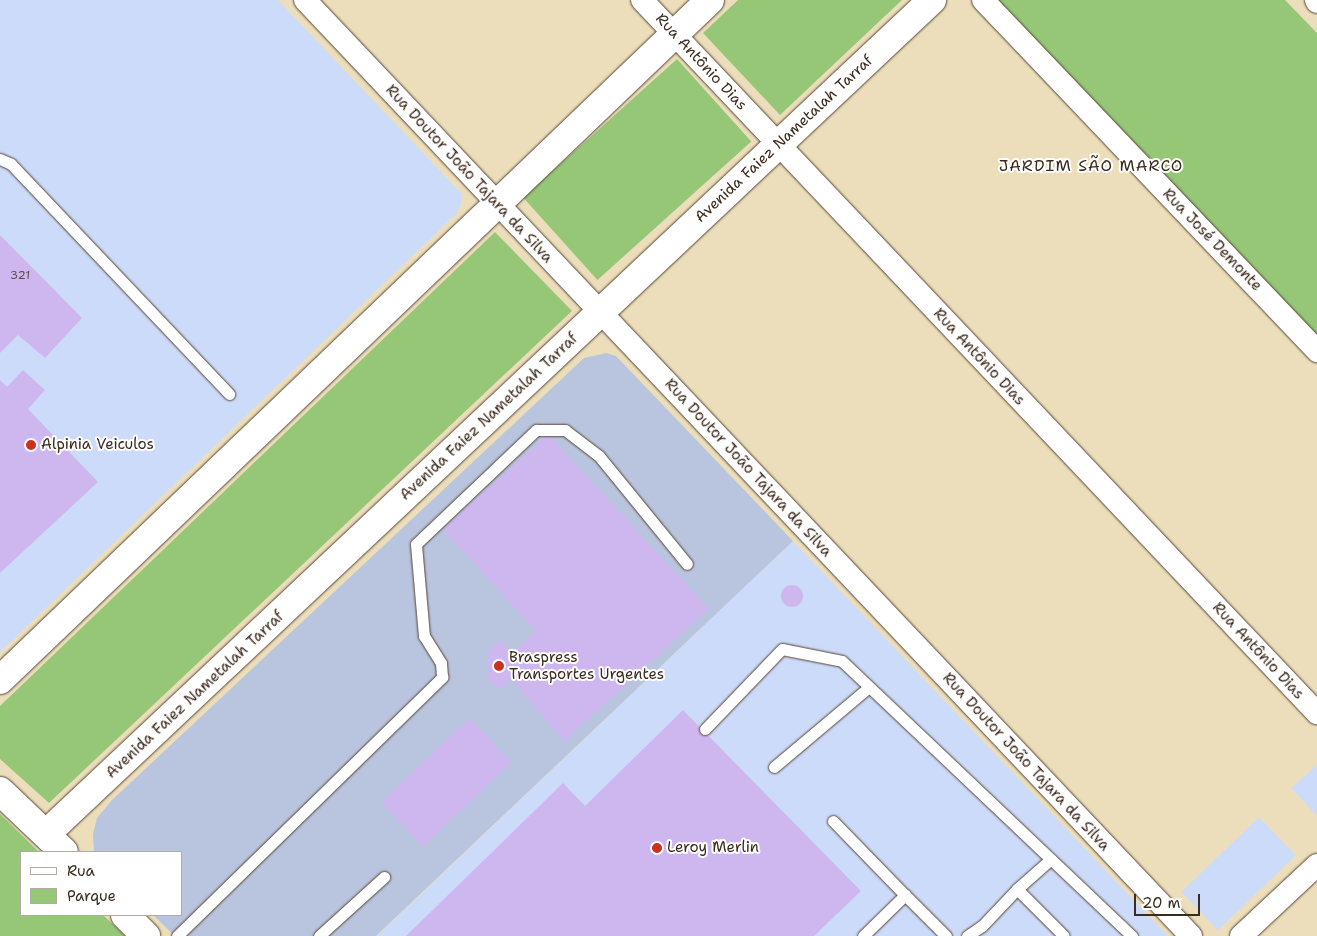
<!DOCTYPE html>
<meta charset="utf-8">
<style>
body{margin:0}
#map{position:relative;width:1317px;height:936px;overflow:hidden;background:#ecdebb;font-family:"Shantell Sans",sans-serif}
div>[style]{position:absolute}
.built>*{inset:0;background:#cddbfa;transform-origin:0 0}
.industrial>*{inset:0;background:#b9c5de}
.green>*{inset:0;background:#96c777;transform-origin:0 0}
.building>*{inset:0;background:#ceb7ef;transform-origin:0 0}
.round{border-radius:50%}
.roads{filter:drop-shadow(0 0 1px #564536) drop-shadow(0 0 1px #564536)}
.lane>*{height:11px;margin:-5.5px;padding:0 5.5px;transform-origin:5.5px;border-radius:5.5px;background:#fff}
.street>*{height:22px;margin:-11px;padding:0 11px;transform-origin:11px;border-radius:11px;background:#fff}
.secondary>*{height:28px;margin:-14px;padding:0 14px;transform-origin:14px;border-radius:14px;background:#fff}
.dots>*{width:14px;height:14px;translate:-50% -50%;box-sizing:border-box;border:2px solid #fff;border-radius:50%}
span{translate:-50% -50%;white-space:nowrap;text-align:center;line-height:1.15;-webkit-text-stroke:4px #fff;paint-order:stroke}
.number-label{font-size:12px;color:#604d52}
.number-label span{-webkit-text-stroke-width:0}
.street-label{font-size:15px;color:#3b2a1e}
.poi-label{font-size:15px;color:#3b2a1e}
.left{translate:0 -50%;text-align:left}
.neighbourhood-label{font-size:16px;color:#3b2a1e;letter-spacing:1px}
.legend{position:absolute;left:20px;top:851px;width:162px;height:65px;box-sizing:border-box;background:#fff;border:1px solid #b1aaa5;margin:0;padding:6px 9px;list-style:none;font-size:15px;color:#3b2a1e}
.legend li{display:flex;align-items:center;gap:10px;height:25px}
.legend b{width:25px;border:1px solid #b1aaa5}
.scale{position:absolute;left:1134px;top:894px;width:66px;height:22px;box-sizing:border-box;border:2px solid #3b2a1e;border-top:0;padding-left:6px;font-size:15px;line-height:18px;white-space:nowrap;color:#3b2a1e;-webkit-text-stroke:4px #fff;paint-order:stroke}
</style>
<div id="map">
<div class="built">
<div style="clip-path:polygon(0 0,278px 0,461px 193px,461px 204px,457px 213px,0 652px)"></div>
<div style="clip-path:polygon(793px 541px,1168px 936px,377px 936px)"></div>
<div style="clip-path:polygon(1317px 765px,1317px 816px,1291px 788px)"></div>
<div style="left:1259px;top:817px;width:53px;height:108px;rotate:46deg"></div>
</div>
<div class="industrial">
<div style="clip-path:polygon(606px 353px,616px 356px,793px 541px,376px 936px,175px 936px,153px 915px,181px 915px,181px 852px,94px 852px,93px 834px,97px 818px,112px 800px,584px 358px)"></div>
</div>
<div class="green">
<div style="clip-path:polygon(738px 0,902px 0,780px 115px,703px 33px)"></div>
<div style="clip-path:polygon(995px 0,1285px 0,1317px 33px,1317px 338px)"></div>
<div style="left:677px;top:59px;width:111px;height:207px;rotate:48deg"></div>
<div style="clip-path:polygon(495px 232px,572px 311px,49px 803px,0 759px,0 706px)"></div>
<div style="clip-path:polygon(0 814px,39px 852px,21px 852px,21px 915px,103px 915px,125px 936px,0 936px)"></div>
</div>
<div class="building">
<div style="clip-path:polygon(0 235px,82px 318px,45px 358px,18px 335px,0 353px)"></div>
<div style="clip-path:polygon(23px 370px,45px 390px,28px 409px,98px 482px,0 573px,0 380px,7px 387px)"></div>
<div style="clip-path:polygon(548px 434px,709px 609px,564px 741px,511px 679px,500px 689px,488px 680px,488px 653px,500px 640px,511px 654px,536px 631px,443px 529px)"></div>
<div class="round" style="left:781px;top:585px;width:22px;height:22px"></div>
<div style="clip-path:polygon(683px 710px,861px 891px,814px 936px,406px 936px,563px 783px,585px 806px)"></div>
<div style="left:469px;top:718px;width:61px;height:122px;rotate:46deg"></div>
</div>
<div class="roads">
<div class="lane">
<div style="left:0;top:159px;width:12px;rotate:24deg"></div>
<div style="left:11px;top:164px;width:317px;rotate:46.5deg"></div>
<div style="left:705px;top:729px;width:111px;rotate:-46.1deg"></div>
<div style="left:782px;top:649px;width:61px;rotate:11.3deg"></div>
<div style="left:842px;top:661px;width:400px;rotate:43.5deg"></div>
<div style="left:774px;top:767px;width:124px;rotate:-40.1deg"></div>
<div style="left:833px;top:821px;width:103px;rotate:45.8deg"></div>
<div style="left:1017px;top:889px;width:45px;rotate:-41.4deg"></div>
<div style="left:177px;top:936px;width:371px;rotate:-44.3deg"></div>
<div style="left:442px;top:677px;width:14px;rotate:-94deg"></div>
<div style="left:441px;top:663px;width:32px;rotate:-122deg"></div>
<div style="left:424px;top:636px;width:92px;rotate:-95deg"></div>
<div style="left:416px;top:544px;width:166px;rotate:-43.5deg"></div>
<div style="left:536px;top:430px;width:29px"></div>
<div style="left:565px;top:430px;width:43px;rotate:37.4deg"></div>
<div style="left:599px;top:456px;width:139px;rotate:50.8deg"></div>
<div style="left:319px;top:936px;width:88px;rotate:-42.2deg"></div>
<div style="left:863px;top:936px;width:59px;rotate:-44.3deg"></div>
<div style="left:905px;top:895px;width:58px;rotate:45deg"></div>
<div style="left:967px;top:936px;width:18px;rotate:-34deg"></div>
<div style="left:982px;top:926px;width:51px;rotate:-46.6deg"></div>
<div style="left:1017px;top:889px;width:66px;rotate:45deg"></div>
</div>
<div class="street">
<div style="left:305px;top:0;width:1289px;rotate:46.57deg"></div>
<div style="left:642px;top:0;width:982px;rotate:46.57deg"></div>
<div style="left:983px;top:0;width:485px;rotate:46.4deg"></div>
<div style="left:1316px;top:0;width:2px;rotate:63deg"></div>
<div style="left:1241px;top:936px;width:104px;rotate:-43.1deg"></div>
</div>
<div class="secondary">
<div style="left:0;top:680px;width:983px;rotate:-43.76deg"></div>
<div style="left:0;top:791px;width:88px;rotate:43.6deg"></div>
<div style="left:46px;top:834px;width:1217px;rotate:-43.27deg"></div>
<div style="left:125px;top:915px;width:30px;rotate:45deg"></div>
</div>
</div>
<div class="dots">
<div style="left:31px;top:445px;background:#c8321e"></div>
<div style="left:499px;top:666px;background:#c8321e"></div>
<div style="left:657px;top:848px;background:#c8321e"></div>
</div>
<div class="number-label">
<span style="left:20px;top:276px">321</span>
</div>
<div class="street-label">
<span style="left:701px;top:62px;rotate:47deg">Rua Antônio Dias</span>
<span style="left:784px;top:139px;rotate:-43deg">Avenida Faiez Nametalah Tarraf</span>
<span style="left:469px;top:174px;rotate:47deg">Rua Doutor João Tajara da Silva</span>
<span style="left:1212px;top:240px;rotate:46deg">Rua José Demonte</span>
<span style="left:979px;top:357px;rotate:47deg">Rua Antônio Dias</span>
<span style="left:489px;top:417px;rotate:-43deg">Avenida Faiez Nametalah Tarraf</span>
<span style="left:748px;top:468px;rotate:47deg">Rua Doutor João Tajara da Silva</span>
<span style="left:1258px;top:651px;rotate:47deg">Rua Antônio Dias</span>
<span style="left:195px;top:695px;rotate:-43deg">Avenida Faiez Nametalah Tarraf</span>
<span style="left:1026px;top:762px;rotate:47deg">Rua Doutor João Tajara da Silva</span>
</div>
<div class="poi-label">
<span class="left" style="left:41px;top:445px">Alpinia Veiculos</span>
<span class="left" style="left:509px;top:666px">Braspress<br>Transportes Urgentes</span>
<span class="left" style="left:667px;top:848px">Leroy Merlin</span>
</div>
<div class="neighbourhood-label">
<span style="left:1091px;top:166px">JARDIM SÃO MARCO</span>
</div>
<ul class="legend">
<li><b style="height:6px;background:#fff"></b>Rua</li>
<li><b style="height:14px;background:#96c777"></b>Parque</li>
</ul>
<div class="scale">20 m</div>
</div>
